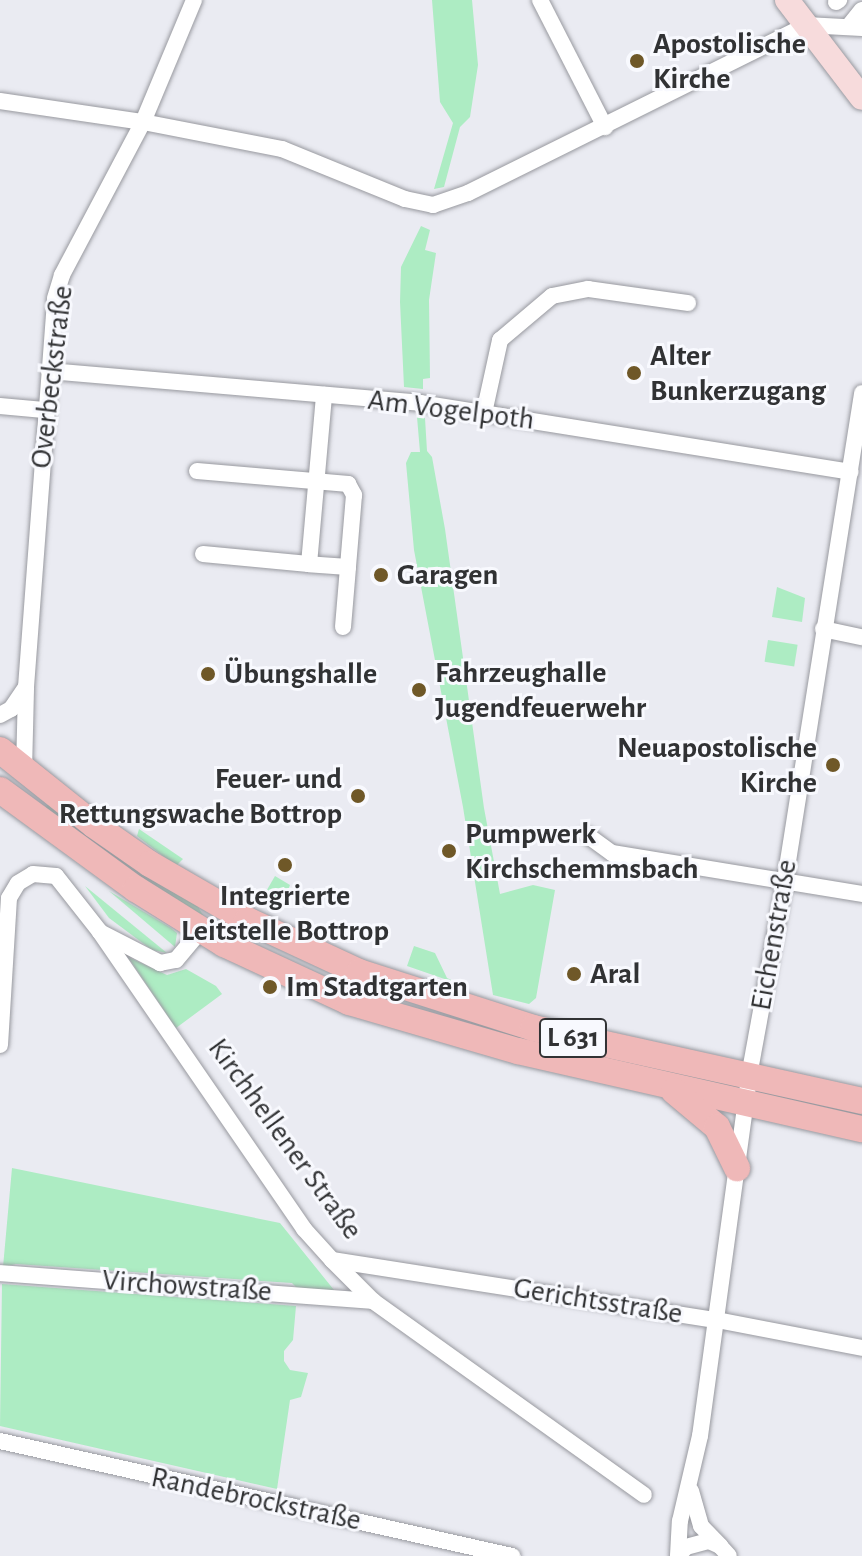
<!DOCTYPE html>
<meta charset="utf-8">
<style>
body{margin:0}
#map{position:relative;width:862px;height:1556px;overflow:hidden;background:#eaebf2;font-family:"Alegreya Sans",sans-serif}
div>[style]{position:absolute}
.green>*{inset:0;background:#adecc3;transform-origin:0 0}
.roads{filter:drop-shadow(0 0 2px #98999f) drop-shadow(0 0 2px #98999f)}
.minor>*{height:16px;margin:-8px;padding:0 8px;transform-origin:8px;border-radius:8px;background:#fff}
.secondary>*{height:24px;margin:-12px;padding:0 12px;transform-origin:12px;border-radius:12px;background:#f7dbdc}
.primary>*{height:26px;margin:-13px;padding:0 13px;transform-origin:13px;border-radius:13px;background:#efb8b8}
.dots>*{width:22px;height:22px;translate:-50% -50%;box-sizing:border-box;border:4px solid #f8f9fe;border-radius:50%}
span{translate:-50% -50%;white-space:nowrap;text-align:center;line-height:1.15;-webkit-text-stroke:6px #f8f9fe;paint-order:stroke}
.shield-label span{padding:2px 6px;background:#f8f9fe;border:2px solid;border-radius:6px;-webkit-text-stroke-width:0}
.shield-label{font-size:28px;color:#313234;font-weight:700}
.poi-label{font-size:30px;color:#313234;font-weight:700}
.left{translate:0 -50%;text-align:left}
.right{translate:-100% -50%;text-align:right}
.street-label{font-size:30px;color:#313234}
</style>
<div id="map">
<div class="green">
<div style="clip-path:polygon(432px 0,472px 0,478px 65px,470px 117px,460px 127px,444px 187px,434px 189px,453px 123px,440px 102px)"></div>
<div style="clip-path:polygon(421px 226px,430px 230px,425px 250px,436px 253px,429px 300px,430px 378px,423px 379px,423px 389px,404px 387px,400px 302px,401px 267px)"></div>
<div style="clip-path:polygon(417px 417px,425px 418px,427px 451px,432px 457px,445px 529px,484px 808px,500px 894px,533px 885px,555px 890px,536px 998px,529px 1004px,493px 995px,463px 807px,414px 550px,406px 463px,411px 452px,420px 452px)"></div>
<div style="clip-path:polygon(777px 587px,805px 598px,802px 622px,772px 617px)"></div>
<div style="left:768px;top:640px;width:30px;height:22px;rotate:9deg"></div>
<div style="clip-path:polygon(49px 803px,195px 902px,206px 920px,228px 936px,42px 812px)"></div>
<div style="clip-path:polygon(139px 829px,183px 859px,176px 866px,137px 836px)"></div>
<div style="clip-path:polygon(275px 876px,290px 885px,282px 906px,264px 895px)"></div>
<div style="clip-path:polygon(85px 886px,167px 953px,152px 950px,109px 918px)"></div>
<div style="clip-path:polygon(109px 891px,171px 928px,177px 933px,175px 947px)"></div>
<div style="clip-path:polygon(414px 946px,435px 953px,447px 978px,462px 985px,407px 966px)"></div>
<div style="clip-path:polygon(128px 957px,167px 975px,186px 969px,216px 986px,222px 994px,176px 1028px)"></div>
<div style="clip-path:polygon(12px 1168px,280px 1223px,334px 1290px,298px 1289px,292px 1283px,16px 1264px,3px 1267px)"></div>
<div style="clip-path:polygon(2px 1284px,296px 1306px,293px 1340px,284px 1351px,284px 1361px,290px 1370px,308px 1373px,301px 1397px,290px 1400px,277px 1489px,0 1426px)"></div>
</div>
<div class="roads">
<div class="minor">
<div style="left:540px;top:0;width:143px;rotate:62.9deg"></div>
<div style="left:836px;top:2px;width:4px;rotate:-34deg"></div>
<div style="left:848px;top:27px;width:22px;rotate:-51deg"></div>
<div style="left:0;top:101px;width:145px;rotate:8.4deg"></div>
<div style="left:143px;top:122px;width:142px;rotate:11deg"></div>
<div style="left:282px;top:149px;width:133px;rotate:22.1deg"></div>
<div style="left:405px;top:199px;width:29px;rotate:12deg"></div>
<div style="left:433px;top:205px;width:37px;rotate:-19deg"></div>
<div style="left:468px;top:193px;width:377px;rotate:-26.4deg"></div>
<div style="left:806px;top:25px;width:56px;rotate:3.1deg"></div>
<div style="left:49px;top:371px;width:372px;rotate:4.9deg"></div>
<div style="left:420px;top:403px;width:436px;rotate:9.1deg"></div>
<div style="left:0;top:406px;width:44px;rotate:5.2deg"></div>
<div style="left:484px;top:413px;width:75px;rotate:-77.6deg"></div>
<div style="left:500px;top:340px;width:68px;rotate:-40.2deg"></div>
<div style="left:552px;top:296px;width:37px;rotate:-11deg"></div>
<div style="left:588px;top:289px;width:101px;rotate:8deg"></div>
<div style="left:197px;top:471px;width:152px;rotate:4.9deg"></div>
<div style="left:348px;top:484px;width:13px;rotate:61deg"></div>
<div style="left:354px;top:495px;width:72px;rotate:94.8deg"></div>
<div style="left:348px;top:567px;width:39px;rotate:-176deg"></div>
<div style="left:203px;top:554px;width:106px;rotate:5.4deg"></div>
<div style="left:309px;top:564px;width:170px;rotate:-84.9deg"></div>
<div style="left:343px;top:627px;width:60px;rotate:-85.2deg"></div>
<div style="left:823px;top:629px;width:40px;rotate:12deg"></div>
<div style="left:0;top:715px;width:13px;rotate:-29deg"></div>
<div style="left:11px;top:709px;width:27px;rotate:-56deg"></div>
<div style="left:24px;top:771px;width:84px;rotate:-88.6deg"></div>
<div style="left:26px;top:687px;width:390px;rotate:-85.7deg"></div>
<div style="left:55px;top:298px;width:24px;rotate:-73deg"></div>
<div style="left:62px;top:275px;width:173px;rotate:-62.1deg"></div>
<div style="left:143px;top:122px;width:132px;rotate:-67.3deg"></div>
<div style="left:587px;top:835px;width:31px;rotate:36deg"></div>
<div style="left:612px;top:853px;width:253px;rotate:9.3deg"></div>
<div style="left:100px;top:932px;width:68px;rotate:27.3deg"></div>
<div style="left:160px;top:963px;width:16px;rotate:-11deg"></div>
<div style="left:176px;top:960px;width:39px;rotate:-50deg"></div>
<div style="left:0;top:1045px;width:147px;rotate:-86.5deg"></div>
<div style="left:9px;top:898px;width:17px;rotate:-59deg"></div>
<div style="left:18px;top:883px;width:17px;rotate:-31deg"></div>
<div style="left:33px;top:874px;width:23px;rotate:5deg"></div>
<div style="left:56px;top:876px;width:71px;rotate:51.8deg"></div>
<div style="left:100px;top:932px;width:360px;rotate:55.5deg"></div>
<div style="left:304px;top:1229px;width:42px;rotate:47.9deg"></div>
<div style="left:332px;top:1260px;width:58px;rotate:45deg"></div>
<div style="left:373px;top:1301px;width:333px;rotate:35.6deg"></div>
<div style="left:332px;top:1260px;width:390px;rotate:8.9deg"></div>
<div style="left:717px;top:1320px;width:148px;rotate:10.9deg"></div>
<div style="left:0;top:1273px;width:374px;rotate:4.3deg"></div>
<div style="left:0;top:1441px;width:525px;rotate:12.66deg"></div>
<div style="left:691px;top:1491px;width:36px;rotate:74deg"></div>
<div style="left:701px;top:1526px;width:28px;rotate:46deg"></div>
<div style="left:678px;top:1556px;width:35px;rotate:-87deg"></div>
<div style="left:680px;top:1521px;width:87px;rotate:-76.8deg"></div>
<div style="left:700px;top:1436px;width:363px;rotate:-82.2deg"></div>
<div style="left:749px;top:1076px;width:199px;rotate:-79.6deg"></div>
<div style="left:785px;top:880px;width:493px;rotate:-81deg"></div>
<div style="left:678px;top:1556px;width:12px;rotate:-48deg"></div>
<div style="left:686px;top:1547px;width:24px;rotate:-15deg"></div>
<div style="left:709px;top:1541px;width:12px;rotate:24deg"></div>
<div style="left:720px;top:1546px;width:13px;rotate:48deg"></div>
</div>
<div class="secondary">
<div style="left:787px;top:0;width:123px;rotate:52.6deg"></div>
</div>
<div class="primary">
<div style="left:0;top:750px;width:120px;rotate:38.6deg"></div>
<div style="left:94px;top:825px;width:68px;rotate:34.9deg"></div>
<div style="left:150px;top:864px;width:112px;rotate:30deg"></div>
<div style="left:247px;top:920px;width:123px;rotate:24.9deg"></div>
<div style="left:359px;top:972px;width:183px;rotate:17.8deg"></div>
<div style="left:533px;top:1028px;width:337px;rotate:12.5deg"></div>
<div style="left:0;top:790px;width:168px;rotate:36.1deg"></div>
<div style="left:136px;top:889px;width:104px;rotate:32deg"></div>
<div style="left:224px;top:944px;width:138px;rotate:24.9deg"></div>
<div style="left:349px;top:1002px;width:176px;rotate:16.2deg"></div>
<div style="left:518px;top:1051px;width:353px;rotate:12.8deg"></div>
<div style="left:674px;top:1091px;width:56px;rotate:39.9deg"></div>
<div style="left:717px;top:1127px;width:46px;rotate:64deg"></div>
</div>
</div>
<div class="dots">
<div style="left:637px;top:61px;background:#6f5828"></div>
<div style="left:634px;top:373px;background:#6f5828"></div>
<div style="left:381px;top:575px;background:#6f5828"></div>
<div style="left:208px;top:674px;background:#6f5828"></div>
<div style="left:419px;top:690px;background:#6f5828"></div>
<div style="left:833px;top:765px;background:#6f5828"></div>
<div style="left:358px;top:796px;background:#6f5828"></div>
<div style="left:449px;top:851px;background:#6f5828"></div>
<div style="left:285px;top:865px;background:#6f5828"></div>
<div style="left:574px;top:974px;background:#6f5828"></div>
<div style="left:270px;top:987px;background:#6f5828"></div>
</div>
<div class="shield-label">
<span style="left:573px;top:1038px">L 631</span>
</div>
<div class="poi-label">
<span class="left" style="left:653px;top:61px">Apostolische<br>Kirche</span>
<span class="left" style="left:650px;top:373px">Alter<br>Bunkerzugang</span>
<span class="left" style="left:397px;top:575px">Garagen</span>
<span class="left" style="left:435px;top:690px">Fahrzeughalle<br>Jugendfeuerwehr</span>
<span class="left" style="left:224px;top:674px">Übungshalle</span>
<span class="right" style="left:817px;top:765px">Neuapostolische<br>Kirche</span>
<span class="right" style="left:342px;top:796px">Feuer- und<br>Rettungswache Bottrop</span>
<span class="left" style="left:465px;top:851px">Pumpwerk<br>Kirchschemmsbach</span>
<span style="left:285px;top:913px">Integrierte<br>Leitstelle Bottrop</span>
<span class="left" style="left:590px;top:974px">Aral</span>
<span class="left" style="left:286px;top:987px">Im Stadtgarten</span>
</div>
<div class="street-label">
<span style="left:52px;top:377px;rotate:-83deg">Overbeckstraße</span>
<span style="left:451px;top:410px;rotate:7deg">Am Vogelpoth</span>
<span style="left:774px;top:935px;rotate:-80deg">Eichenstraße</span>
<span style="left:285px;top:1139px;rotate:54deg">Kirchhellener Straße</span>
<span style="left:187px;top:1286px;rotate:4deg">Virchowstraße</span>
<span style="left:598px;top:1301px;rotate:9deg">Gerichtsstraße</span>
<span style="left:256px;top:1499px;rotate:12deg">Randebrockstraße</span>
</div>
</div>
